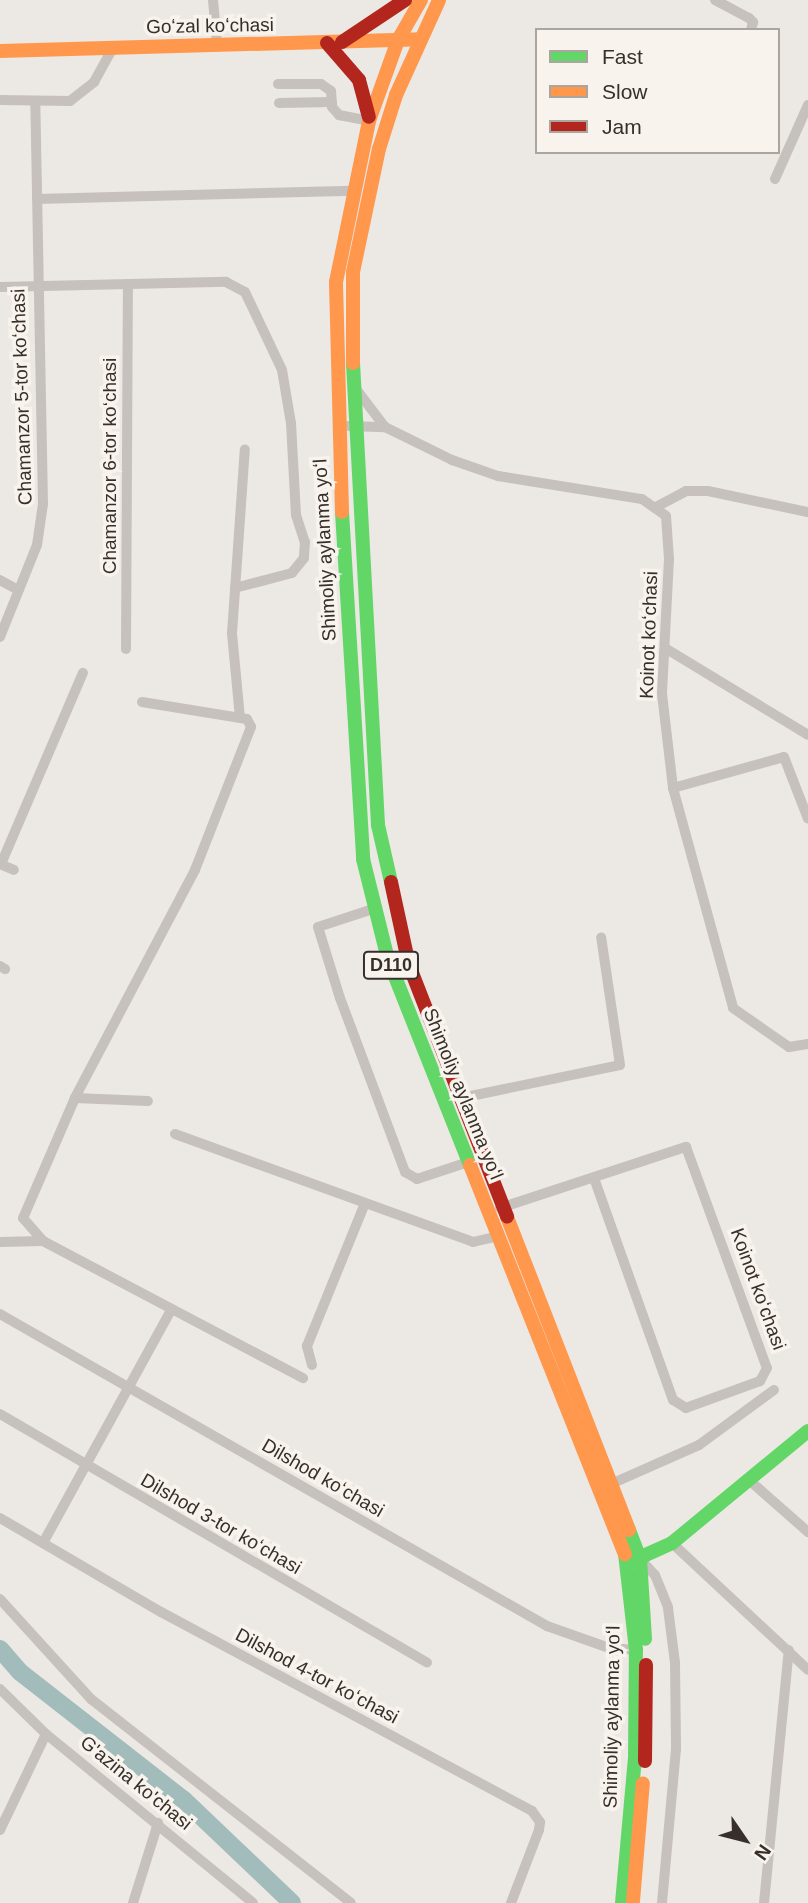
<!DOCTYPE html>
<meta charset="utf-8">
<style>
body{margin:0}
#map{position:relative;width:808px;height:1903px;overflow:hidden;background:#ece8e4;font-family:Helvetica,sans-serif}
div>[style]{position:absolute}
.river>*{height:18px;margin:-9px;padding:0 9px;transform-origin:9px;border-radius:9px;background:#a2bbbb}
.street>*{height:10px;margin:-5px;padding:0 5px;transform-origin:5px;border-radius:5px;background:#c6c1bd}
.fast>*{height:14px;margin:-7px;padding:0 7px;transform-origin:7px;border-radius:7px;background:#63d668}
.slow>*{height:14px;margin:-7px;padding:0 7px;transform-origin:7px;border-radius:7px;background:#ff974d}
.jam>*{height:14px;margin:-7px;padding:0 7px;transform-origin:7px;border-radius:7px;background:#b3261e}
span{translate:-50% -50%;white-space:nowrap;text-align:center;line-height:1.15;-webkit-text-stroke:7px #f8f3ed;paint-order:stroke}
.shield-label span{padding:2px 5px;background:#f8f3ed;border:2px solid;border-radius:5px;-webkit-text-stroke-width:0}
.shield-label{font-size:18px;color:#372f2b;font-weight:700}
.street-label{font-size:19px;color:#372f2b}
.legend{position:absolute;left:535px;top:28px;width:245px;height:126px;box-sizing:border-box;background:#f8f3ed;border:2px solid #aba59f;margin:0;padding:9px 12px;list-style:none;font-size:21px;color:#372f2b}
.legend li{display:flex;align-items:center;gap:14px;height:35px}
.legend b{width:35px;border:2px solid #aba59f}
.north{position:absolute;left:710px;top:1805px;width:70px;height:70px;-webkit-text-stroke:5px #f8f3ed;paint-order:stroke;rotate:125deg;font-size:19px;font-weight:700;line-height:28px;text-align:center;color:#372f2b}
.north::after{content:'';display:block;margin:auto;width:24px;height:32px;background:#372f2b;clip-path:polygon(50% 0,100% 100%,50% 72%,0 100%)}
</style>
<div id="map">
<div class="river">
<div style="left:0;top:1649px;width:30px;rotate:49deg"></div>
<div style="left:20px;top:1672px;width:208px;rotate:38deg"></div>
<div style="left:184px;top:1800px;width:149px;rotate:43.6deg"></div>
</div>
<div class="street">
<div style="left:213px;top:0;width:44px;rotate:84.8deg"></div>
<div style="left:715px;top:0;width:38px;rotate:28deg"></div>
<div style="left:749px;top:18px;width:6px;rotate:45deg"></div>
<div style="left:753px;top:22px;width:8px;rotate:104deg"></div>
<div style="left:278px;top:84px;width:43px"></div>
<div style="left:321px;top:84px;width:12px;rotate:35deg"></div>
<div style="left:331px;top:91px;width:16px;rotate:86deg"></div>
<div style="left:332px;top:107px;width:11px;rotate:49deg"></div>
<div style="left:339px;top:115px;width:31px;rotate:11deg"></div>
<div style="left:0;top:100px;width:70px;rotate:0.8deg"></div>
<div style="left:70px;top:101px;width:31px;rotate:-38deg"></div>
<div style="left:94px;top:82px;width:39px;rotate:-61deg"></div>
<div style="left:279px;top:103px;width:53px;rotate:-1.1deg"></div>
<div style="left:775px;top:179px;width:81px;rotate:-66deg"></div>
<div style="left:37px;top:199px;width:316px;rotate:-1.5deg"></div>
<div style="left:0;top:287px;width:226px;rotate:-1.3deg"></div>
<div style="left:226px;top:282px;width:21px;rotate:28deg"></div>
<div style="left:245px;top:292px;width:86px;rotate:64.6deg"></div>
<div style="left:282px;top:370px;width:54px;rotate:80.4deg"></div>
<div style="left:291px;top:423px;width:92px;rotate:86.9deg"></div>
<div style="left:296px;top:515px;width:28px;rotate:72deg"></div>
<div style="left:305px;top:542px;width:16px;rotate:94deg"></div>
<div style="left:304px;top:558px;width:19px;rotate:129deg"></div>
<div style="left:292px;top:573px;width:59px;rotate:165.3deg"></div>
<div style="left:353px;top:385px;width:53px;rotate:52.7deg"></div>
<div style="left:349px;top:426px;width:36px;rotate:2deg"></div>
<div style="left:385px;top:427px;width:75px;rotate:26.2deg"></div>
<div style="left:452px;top:460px;width:49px;rotate:19.2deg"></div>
<div style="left:498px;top:476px;width:146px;rotate:9.1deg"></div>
<div style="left:642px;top:499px;width:29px;rotate:35deg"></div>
<div style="left:666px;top:516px;width:43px;rotate:86deg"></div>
<div style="left:669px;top:559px;width:135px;rotate:93deg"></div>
<div style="left:662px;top:694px;width:95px;rotate:83.3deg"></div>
<div style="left:673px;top:788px;width:228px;rotate:74.7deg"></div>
<div style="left:733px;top:1008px;width:68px;rotate:34.9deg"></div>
<div style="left:789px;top:1047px;width:19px;rotate:-9deg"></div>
<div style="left:658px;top:506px;width:32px;rotate:-28deg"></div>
<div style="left:686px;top:491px;width:22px"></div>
<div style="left:708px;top:491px;width:102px;rotate:11.9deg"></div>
<div style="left:0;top:580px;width:21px;rotate:29deg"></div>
<div style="left:0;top:637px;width:99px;rotate:-68.1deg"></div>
<div style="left:37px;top:545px;width:41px;rotate:-81.7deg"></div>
<div style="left:43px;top:504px;width:401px;rotate:-91.1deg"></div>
<div style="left:665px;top:648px;width:167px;rotate:31.3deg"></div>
<div style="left:126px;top:649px;width:365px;rotate:-89.7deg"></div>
<div style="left:142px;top:702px;width:106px;rotate:9.2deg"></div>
<div style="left:247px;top:719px;width:9px;rotate:63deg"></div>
<div style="left:251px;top:727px;width:154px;rotate:111.4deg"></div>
<div style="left:195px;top:870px;width:258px;rotate:117.8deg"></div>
<div style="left:75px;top:1098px;width:131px;rotate:113.4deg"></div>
<div style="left:23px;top:1218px;width:30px;rotate:49deg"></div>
<div style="left:43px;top:1241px;width:294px;rotate:27.8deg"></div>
<div style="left:240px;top:718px;width:85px;rotate:-95.4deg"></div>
<div style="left:232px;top:633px;width:184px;rotate:-86deg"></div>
<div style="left:673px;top:788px;width:115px;rotate:-15.6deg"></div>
<div style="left:784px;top:757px;width:66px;rotate:68.8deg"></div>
<div style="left:0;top:864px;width:15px;rotate:23deg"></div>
<div style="left:1px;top:864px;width:208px;rotate:-66.8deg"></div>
<div style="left:376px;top:908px;width:61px;rotate:161.9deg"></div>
<div style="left:318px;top:927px;width:74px;rotate:72.8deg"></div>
<div style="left:340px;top:998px;width:186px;rotate:69.5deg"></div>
<div style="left:405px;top:1172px;width:14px;rotate:30deg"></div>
<div style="left:417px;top:1179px;width:54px;rotate:-18.4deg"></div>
<div style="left:0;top:966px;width:6px;rotate:31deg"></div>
<div style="left:75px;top:1098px;width:73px;rotate:2.4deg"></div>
<div style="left:461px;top:1098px;width:162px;rotate:-11.7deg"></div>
<div style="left:620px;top:1065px;width:129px;rotate:-98.4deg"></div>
<div style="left:175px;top:1134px;width:317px;rotate:19.9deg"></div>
<div style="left:473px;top:1242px;width:27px;rotate:-13deg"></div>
<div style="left:500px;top:1208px;width:196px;rotate:-18.2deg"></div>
<div style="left:686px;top:1147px;width:235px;rotate:69.9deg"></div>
<div style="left:767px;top:1368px;width:15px;rotate:118deg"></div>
<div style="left:760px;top:1381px;width:79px;rotate:160deg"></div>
<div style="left:686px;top:1408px;width:15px;rotate:-148deg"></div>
<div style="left:673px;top:1400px;width:236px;rotate:-109.6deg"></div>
<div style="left:0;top:1242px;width:43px;rotate:-1.3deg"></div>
<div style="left:0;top:1314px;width:630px;rotate:29.7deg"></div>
<div style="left:547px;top:1626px;width:66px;rotate:19.5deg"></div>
<div style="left:609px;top:1648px;width:27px;rotate:4deg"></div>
<div style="left:312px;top:1365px;width:20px;rotate:-105deg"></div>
<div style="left:307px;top:1346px;width:154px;rotate:-67.9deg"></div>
<div style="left:0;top:1414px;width:494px;rotate:30.2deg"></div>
<div style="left:749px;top:1480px;width:79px;rotate:41.4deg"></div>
<div style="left:611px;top:1484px;width:96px;rotate:-23.9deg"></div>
<div style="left:699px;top:1445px;width:93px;rotate:-36.3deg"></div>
<div style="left:0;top:1518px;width:186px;rotate:30.3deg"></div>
<div style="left:161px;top:1612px;width:421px;rotate:28.2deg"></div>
<div style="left:532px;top:1811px;width:14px;rotate:54deg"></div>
<div style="left:540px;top:1822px;width:8px;rotate:97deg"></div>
<div style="left:539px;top:1830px;width:78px;rotate:111deg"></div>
<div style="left:43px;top:1543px;width:266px;rotate:-61.2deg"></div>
<div style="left:672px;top:1543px;width:186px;rotate:43deg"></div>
<div style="left:640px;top:1559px;width:22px;rotate:47deg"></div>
<div style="left:655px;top:1575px;width:35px;rotate:68deg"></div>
<div style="left:668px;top:1608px;width:55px;rotate:82.7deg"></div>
<div style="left:675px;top:1663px;width:86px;rotate:89.3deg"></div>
<div style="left:676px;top:1749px;width:155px;rotate:95.2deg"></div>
<div style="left:0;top:1599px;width:135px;rotate:47.7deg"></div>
<div style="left:91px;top:1699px;width:330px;rotate:38.1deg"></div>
<div style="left:0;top:1689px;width:64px;rotate:44.4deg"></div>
<div style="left:46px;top:1734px;width:267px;rotate:39.2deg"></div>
<div style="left:0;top:1830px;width:106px;rotate:-64.4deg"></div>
<div style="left:133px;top:1903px;width:84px;rotate:-72.6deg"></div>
<div style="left:764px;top:1903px;width:254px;rotate:-84.4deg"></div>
</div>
<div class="fast">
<div style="left:353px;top:363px;width:463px;rotate:86.9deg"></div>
<div style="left:378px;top:825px;width:58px;rotate:77.2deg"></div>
<div style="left:342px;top:512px;width:348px;rotate:86.5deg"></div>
<div style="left:363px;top:859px;width:103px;rotate:76deg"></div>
<div style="left:388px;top:959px;width:222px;rotate:68.3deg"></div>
<div style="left:629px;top:1530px;width:31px;rotate:69deg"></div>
<div style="left:640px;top:1559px;width:80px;rotate:86.4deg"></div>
<div style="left:630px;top:1562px;width:46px;rotate:-24.3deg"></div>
<div style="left:672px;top:1543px;width:176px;rotate:-39.5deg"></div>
<div style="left:622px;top:1903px;width:148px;rotate:-84.9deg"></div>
<div style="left:635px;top:1756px;width:106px;rotate:-89.5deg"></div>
<div style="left:636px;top:1650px;width:97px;rotate:-96.5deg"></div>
</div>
<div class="slow">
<div style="left:0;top:51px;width:421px;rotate:-1.6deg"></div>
<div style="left:353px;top:363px;width:91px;rotate:-90deg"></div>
<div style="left:353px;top:272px;width:126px;rotate:-78.1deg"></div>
<div style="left:379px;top:149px;width:57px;rotate:-72.5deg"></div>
<div style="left:396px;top:95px;width:104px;rotate:-65.6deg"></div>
<div style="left:342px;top:512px;width:230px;rotate:-91.5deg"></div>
<div style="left:336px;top:282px;width:164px;rotate:-78.4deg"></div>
<div style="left:369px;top:121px;width:86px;rotate:-70.3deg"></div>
<div style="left:398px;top:40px;width:46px;rotate:-60.1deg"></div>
<div style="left:470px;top:1165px;width:419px;rotate:68.3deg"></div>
<div style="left:507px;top:1217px;width:336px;rotate:68.7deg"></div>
<div style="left:633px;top:1901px;width:118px;rotate:-85.2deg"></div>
</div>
<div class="jam">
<div style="left:342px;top:42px;width:76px;rotate:-33.7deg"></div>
<div style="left:327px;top:43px;width:49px;rotate:49.1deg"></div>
<div style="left:359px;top:80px;width:38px;rotate:75deg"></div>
<div style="left:391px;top:882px;width:85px;rotate:77.8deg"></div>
<div style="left:409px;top:965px;width:270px;rotate:68.7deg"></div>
<div style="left:645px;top:1761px;width:96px;rotate:-89.4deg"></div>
</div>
<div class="shield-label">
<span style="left:391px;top:965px">D110</span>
</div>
<div class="street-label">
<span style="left:210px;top:26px;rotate:-1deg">Goʻzal koʻchasi</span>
<span style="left:22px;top:397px;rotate:-92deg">Chamanzor 5-tor koʻchasi</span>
<span style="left:110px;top:466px;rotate:-90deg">Chamanzor 6-tor koʻchasi</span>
<span style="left:325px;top:550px;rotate:-93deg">Shimoliy aylanma yoʻl</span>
<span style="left:649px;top:635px;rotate:-88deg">Koinot koʻchasi</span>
<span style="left:463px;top:1094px;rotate:68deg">Shimoliy aylanma yoʻl</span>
<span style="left:758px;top:1289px;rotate:70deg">Koinot koʻchasi</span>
<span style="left:323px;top:1478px;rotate:30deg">Dilshod koʻchasi</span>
<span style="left:221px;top:1524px;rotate:30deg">Dilshod 3-tor koʻchasi</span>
<span style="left:317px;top:1676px;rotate:28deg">Dilshod 4-tor koʻchasi</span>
<span style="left:612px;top:1717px;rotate:-89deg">Shimoliy aylanma yoʻl</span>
<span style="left:136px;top:1783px;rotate:39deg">G'azina ko'chasi</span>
</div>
<ul class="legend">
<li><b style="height:9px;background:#63d668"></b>Fast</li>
<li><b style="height:9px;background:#ff974d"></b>Slow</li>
<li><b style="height:9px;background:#b3261e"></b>Jam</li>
</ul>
<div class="north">N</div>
</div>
